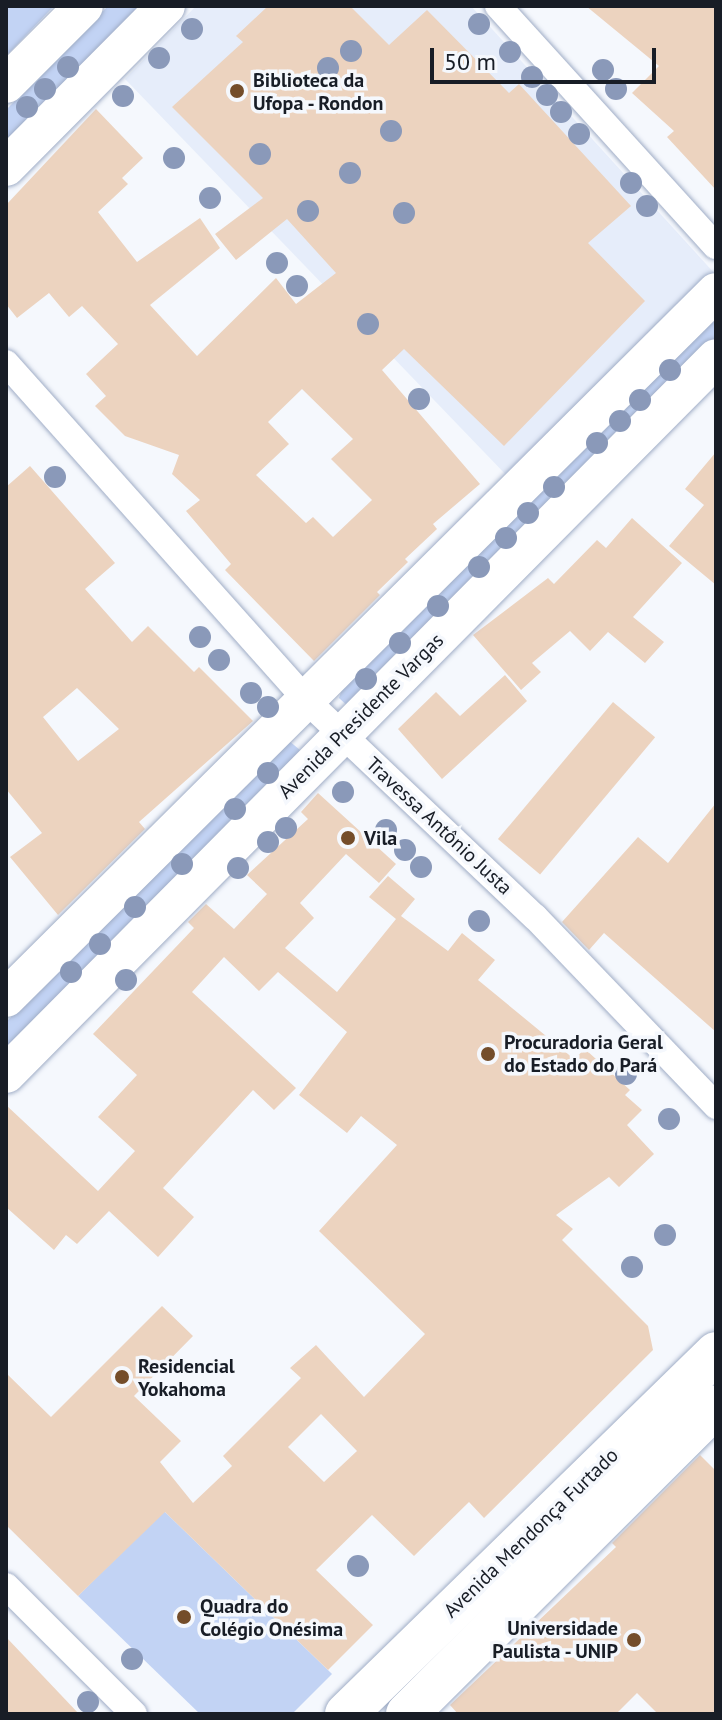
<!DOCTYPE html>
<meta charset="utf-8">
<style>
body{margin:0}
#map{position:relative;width:722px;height:1720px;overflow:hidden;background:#f5f8fd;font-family:"PT Sans",sans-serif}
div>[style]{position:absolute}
.built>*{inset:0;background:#e6edfa}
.green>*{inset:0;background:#c2d3f4}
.building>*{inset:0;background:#ecd3bf;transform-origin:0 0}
.roads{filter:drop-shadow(0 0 2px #a0adc6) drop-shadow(0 0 2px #a0adc6)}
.street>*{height:26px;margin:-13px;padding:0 13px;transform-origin:13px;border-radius:13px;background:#fff}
.secondary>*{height:38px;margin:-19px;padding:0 19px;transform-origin:19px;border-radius:19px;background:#fff}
.primary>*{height:42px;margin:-21px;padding:0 21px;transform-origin:21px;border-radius:21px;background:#fff}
.trees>*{width:22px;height:22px;margin:-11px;border-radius:50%;background:#8a99b9}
.dots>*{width:22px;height:22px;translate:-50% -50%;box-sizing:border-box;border:4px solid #f5f8fd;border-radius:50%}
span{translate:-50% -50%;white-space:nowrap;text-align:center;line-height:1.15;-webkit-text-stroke:7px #f5f8fd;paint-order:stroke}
.poi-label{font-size:20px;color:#181d26;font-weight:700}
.left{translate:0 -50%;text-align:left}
.right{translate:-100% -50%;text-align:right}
.street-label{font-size:20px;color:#181d26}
.frame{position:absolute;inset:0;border:8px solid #181d26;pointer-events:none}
.scale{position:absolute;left:430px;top:48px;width:226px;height:36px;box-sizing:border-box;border:4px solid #181d26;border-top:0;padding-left:10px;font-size:24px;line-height:28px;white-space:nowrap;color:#181d26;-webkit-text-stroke:6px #f5f8fd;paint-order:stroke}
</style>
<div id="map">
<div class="built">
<div style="clip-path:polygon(196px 6px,471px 6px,716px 275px,513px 482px,125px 79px)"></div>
</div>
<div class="green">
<div style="clip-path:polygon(6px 6px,54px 6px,6px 56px)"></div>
<div style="clip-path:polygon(108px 6px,139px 6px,6px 141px,6px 110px)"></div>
<div style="clip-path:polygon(716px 313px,716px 342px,350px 708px,339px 698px,343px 686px)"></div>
<div style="clip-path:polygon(288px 740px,300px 750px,295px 763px,6px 1053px,6px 1022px)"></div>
<div style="clip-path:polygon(164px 1511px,332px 1674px,292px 1714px,200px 1714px,78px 1596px)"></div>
</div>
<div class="building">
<div style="clip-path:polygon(evenodd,268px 6px,350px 6px,389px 45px,427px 10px,509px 93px,519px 84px,631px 206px,588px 243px,645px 301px,504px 446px,404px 349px,382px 370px,480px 484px,433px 524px,437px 529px,405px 559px,408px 562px,377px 592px,380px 595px,314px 661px,225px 570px,231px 564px,186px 511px,200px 500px,172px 474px,179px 455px,125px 436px,95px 406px,106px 396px,86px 374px,118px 344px,82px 306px,69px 317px,49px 293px,17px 318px,6px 304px,6px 205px,96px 109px,143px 158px,122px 178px,128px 184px,98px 212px,137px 262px,200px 218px,220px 248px,150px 305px,197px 356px,276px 278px,296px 304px,336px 273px,287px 219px,236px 260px,215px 234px,263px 198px,172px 107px,243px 42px,236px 36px,268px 6px,302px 389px,353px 439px,331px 459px,372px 500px,333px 537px,313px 517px,306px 523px,256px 475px,289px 444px,268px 422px,302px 389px)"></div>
<div style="clip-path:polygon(586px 6px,716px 6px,716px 190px,667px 137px,674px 131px,632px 93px,659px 66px)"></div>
<div style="clip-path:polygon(716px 452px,716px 585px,669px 546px,704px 505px,685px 489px)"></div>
<div style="clip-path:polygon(evenodd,30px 466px,115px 563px,85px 589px,132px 642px,148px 626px,194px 672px,199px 667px,253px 721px,139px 822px,145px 829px,58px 915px,10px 857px,42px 833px,6px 789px,6px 487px,30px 466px,77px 688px,119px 729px,78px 761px,43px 717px,77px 688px)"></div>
<div style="clip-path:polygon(632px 518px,682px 563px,633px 617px,664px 642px,645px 663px,608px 632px,590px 651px,570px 631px,532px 663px,541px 672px,521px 690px,473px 635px,548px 578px,554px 584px,597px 540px,606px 548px)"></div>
<div style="clip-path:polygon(505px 675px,527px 701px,442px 779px,398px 729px,436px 692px,460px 716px)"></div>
<div style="left:613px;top:702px;width:55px;height:179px;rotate:40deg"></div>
<div style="clip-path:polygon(evenodd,318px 793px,396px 864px,379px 883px,346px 854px,300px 903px,314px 918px,285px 948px,337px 992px,396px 919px,369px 897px,388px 876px,415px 899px,401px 916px,448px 951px,462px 933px,495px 960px,478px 980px,574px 1059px,585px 1049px,630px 1090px,625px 1095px,642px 1110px,627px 1125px,654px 1154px,619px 1187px,609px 1177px,556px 1215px,573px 1229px,562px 1240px,648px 1326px,653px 1350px,484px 1518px,469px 1502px,414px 1556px,372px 1515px,316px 1570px,373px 1625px,328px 1670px,165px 1512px,78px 1596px,6px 1525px,6px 1373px,51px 1417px,162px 1306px,193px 1336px,134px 1396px,181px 1441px,160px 1462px,193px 1503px,232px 1466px,223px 1456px,301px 1378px,290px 1368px,316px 1345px,364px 1397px,425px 1334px,319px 1231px,397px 1145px,361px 1116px,347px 1133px,299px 1095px,347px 1032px,278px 972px,259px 991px,224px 957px,192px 992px,296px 1088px,274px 1110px,253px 1090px,163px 1188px,194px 1217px,158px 1257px,109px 1211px,77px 1244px,66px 1235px,54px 1250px,6px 1207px,6px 1105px,98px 1191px,135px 1151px,98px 1117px,137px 1075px,93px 1034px,194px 928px,188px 922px,206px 904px,234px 929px,267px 894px,247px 875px,308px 819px,301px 812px,318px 793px,321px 1414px,357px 1451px,324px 1482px,288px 1447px,321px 1414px)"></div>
<div style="clip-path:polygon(716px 803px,716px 1032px,604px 933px,589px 950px,562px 922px,638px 837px,668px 863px)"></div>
<div style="clip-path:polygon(700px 1455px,716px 1471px,716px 1714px,658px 1714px,637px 1693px,616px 1714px,458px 1714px,450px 1705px,616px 1547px,612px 1543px)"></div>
<div style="clip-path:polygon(6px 1637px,79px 1714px,6px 1714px)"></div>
</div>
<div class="roads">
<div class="street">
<div style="left:498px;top:6px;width:324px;rotate:47.8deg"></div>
<div style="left:6px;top:363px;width:451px;rotate:48.3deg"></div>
<div style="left:306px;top:700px;width:315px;rotate:43.5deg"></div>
<div style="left:535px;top:917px;width:262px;rotate:46.2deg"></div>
<div style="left:6px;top:1586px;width:181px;rotate:45deg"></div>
</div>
<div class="secondary">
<div style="left:6px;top:84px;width:110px;rotate:-45deg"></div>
<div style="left:6px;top:167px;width:227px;rotate:-45.2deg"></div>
<div style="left:6px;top:998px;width:1001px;rotate:-44.84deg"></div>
<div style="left:6px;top:1074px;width:1008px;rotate:-45.24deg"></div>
</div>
<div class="primary">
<div style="left:346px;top:1714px;width:517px;rotate:-44.29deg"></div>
<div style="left:407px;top:1714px;width:436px;rotate:-44.9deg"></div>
</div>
</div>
<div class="trees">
<div style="left:479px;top:24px"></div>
<div style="left:192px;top:29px"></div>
<div style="left:351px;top:51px"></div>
<div style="left:510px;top:52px"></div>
<div style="left:159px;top:58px"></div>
<div style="left:68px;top:67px"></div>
<div style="left:328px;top:68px"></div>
<div style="left:603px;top:70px"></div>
<div style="left:532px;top:77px"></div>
<div style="left:45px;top:89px"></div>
<div style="left:616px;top:89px"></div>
<div style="left:547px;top:95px"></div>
<div style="left:123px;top:96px"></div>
<div style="left:27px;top:107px"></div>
<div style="left:561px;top:112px"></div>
<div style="left:391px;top:131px"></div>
<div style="left:579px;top:134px"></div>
<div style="left:260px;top:154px"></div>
<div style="left:174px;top:158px"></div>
<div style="left:350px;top:173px"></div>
<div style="left:631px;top:183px"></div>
<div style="left:210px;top:198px"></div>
<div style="left:647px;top:206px"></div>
<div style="left:308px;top:211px"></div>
<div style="left:404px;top:213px"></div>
<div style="left:277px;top:263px"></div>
<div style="left:297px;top:286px"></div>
<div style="left:368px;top:324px"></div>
<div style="left:670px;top:370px"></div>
<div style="left:419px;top:399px"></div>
<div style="left:640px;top:400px"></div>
<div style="left:620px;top:421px"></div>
<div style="left:597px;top:443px"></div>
<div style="left:55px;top:477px"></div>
<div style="left:554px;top:487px"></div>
<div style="left:528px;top:513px"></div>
<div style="left:506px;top:538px"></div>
<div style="left:479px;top:567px"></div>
<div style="left:438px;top:606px"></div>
<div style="left:200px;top:637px"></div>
<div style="left:400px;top:643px"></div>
<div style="left:219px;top:660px"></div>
<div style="left:366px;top:679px"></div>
<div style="left:251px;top:693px"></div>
<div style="left:268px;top:707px"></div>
<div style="left:268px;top:773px"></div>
<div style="left:343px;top:792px"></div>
<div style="left:235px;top:809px"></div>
<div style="left:286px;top:828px"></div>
<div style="left:386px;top:830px"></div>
<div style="left:268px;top:842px"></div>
<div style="left:405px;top:850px"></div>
<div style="left:182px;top:864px"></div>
<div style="left:421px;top:867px"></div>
<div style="left:238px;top:868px"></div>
<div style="left:135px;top:907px"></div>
<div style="left:479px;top:921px"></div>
<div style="left:100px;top:944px"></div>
<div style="left:71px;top:972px"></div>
<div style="left:126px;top:980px"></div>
<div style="left:626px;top:1074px"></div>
<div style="left:669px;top:1119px"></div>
<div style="left:665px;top:1235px"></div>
<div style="left:632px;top:1267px"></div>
<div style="left:358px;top:1566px"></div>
<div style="left:132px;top:1659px"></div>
<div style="left:88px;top:1702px"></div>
</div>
<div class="dots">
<div style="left:237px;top:91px;background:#744d2a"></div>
<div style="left:348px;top:838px;background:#744d2a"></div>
<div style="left:488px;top:1054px;background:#744d2a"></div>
<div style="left:122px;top:1377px;background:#744d2a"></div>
<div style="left:184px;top:1617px;background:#744d2a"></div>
<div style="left:634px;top:1640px;background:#744d2a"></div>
</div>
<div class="poi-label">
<span class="left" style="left:253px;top:92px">Biblioteca da<br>Ufopa - Rondon</span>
<span class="left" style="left:364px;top:838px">Vila</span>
<span class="left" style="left:504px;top:1054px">Procuradoria Geral<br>do Estado do Pará</span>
<span class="left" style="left:138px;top:1378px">Residencial<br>Yokahoma</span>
<span class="left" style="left:200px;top:1618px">Quadra do<br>Colégio Onésima</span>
<span class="right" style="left:618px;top:1640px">Universidade<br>Paulista - UNIP</span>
</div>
<div class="street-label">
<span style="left:361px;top:716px;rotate:-45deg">Avenida Presidente Vargas</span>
<span style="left:439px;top:826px;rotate:43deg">Travessa Antônio Justa</span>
<span style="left:531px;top:1533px;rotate:-44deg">Avenida Mendonça Furtado</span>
</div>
<div class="frame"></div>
<div class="scale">50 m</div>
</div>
